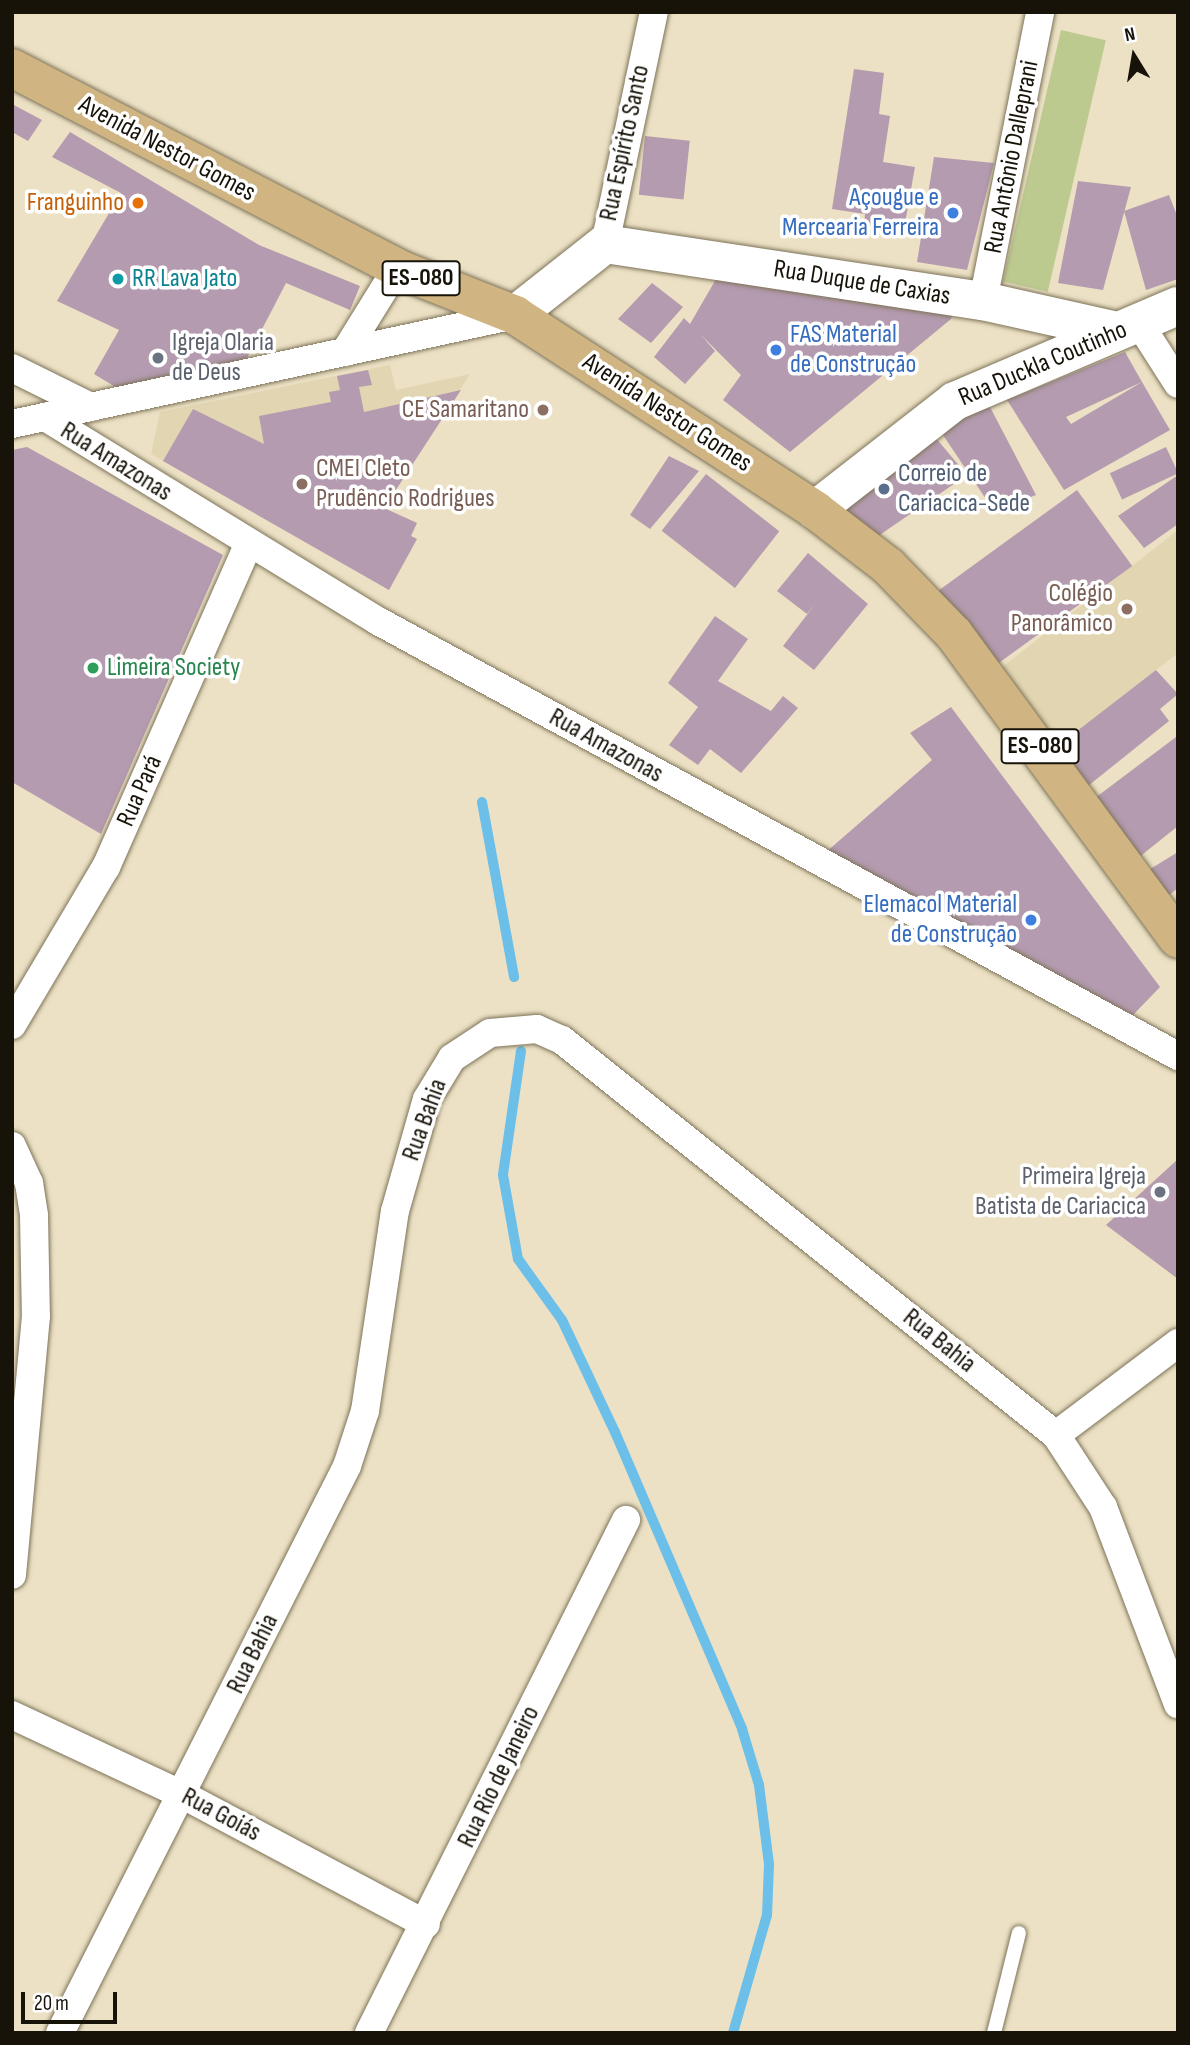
<!DOCTYPE html>
<meta charset="utf-8">
<style>
body{margin:0}
#map{position:relative;width:1190px;height:2045px;overflow:hidden;background:#ece1c4;font-family:"Sofia Sans Condensed",sans-serif}
div>[style]{position:absolute}
.built>*{inset:0;background:#e2d5b1}
.green>*{inset:0;background:#bcca90;transform-origin:0 0}
.stream>*{height:10px;margin:-5px;padding:0 5px;transform-origin:5px;border-radius:5px;background:#6bbfe8}
.building>*{inset:0;background:#b49baf;transform-origin:0 0}
.roads{filter:drop-shadow(0 0 2px #7d7359) drop-shadow(0 0 2px #7d7359)}
.lane>*{height:14px;margin:-7px;padding:0 7px;transform-origin:7px;border-radius:7px;background:#fff}
.street>*{height:28px;margin:-14px;padding:0 14px;transform-origin:14px;border-radius:14px;background:#fff}
.secondary>*{height:38px;margin:-19px;padding:0 19px;transform-origin:19px;border-radius:19px;background:#fff}
.primary>*{height:38px;margin:-19px;padding:0 19px;transform-origin:19px;border-radius:19px;background:#d0b582}
.dots>*{width:19px;height:19px;translate:-50% -50%;box-sizing:border-box;border:4px solid #fff;border-radius:50%}
span{translate:-50% -50%;white-space:nowrap;text-align:center;line-height:1.15;-webkit-text-stroke:7px #fff;paint-order:stroke}
.shield-label span{padding:2px 5px;background:#fff;border:2px solid;border-radius:5px;-webkit-text-stroke-width:0}
.shield-label{font-size:24px;color:#171309;font-weight:700}
.street-label{font-size:26px;color:#171309}
.shop-label{font-size:26px;color:#366cbe}
.right{translate:-100% -50%;text-align:right}
.left{translate:0 -50%;text-align:left}
.food-label{font-size:26px;color:#c56008}
.culture-label{font-size:26px;color:#0d838f}
.worship-label{font-size:26px;color:#5b616d}
.education-label{font-size:26px;color:#785e54}
.service-label{font-size:26px;color:#4e5e75}
.leisure-label{font-size:26px;color:#27864d}
.frame{position:absolute;inset:0;border:14px solid #171309;pointer-events:none}
.north{position:absolute;left:1099px;top:21px;width:70px;height:70px;-webkit-text-stroke:5px #fff;paint-order:stroke;rotate:349deg;font-size:19px;font-weight:700;line-height:28px;text-align:center;color:#171309}
.north::after{content:'';display:block;margin:auto;width:24px;height:32px;background:#171309;clip-path:polygon(50% 0,100% 100%,50% 72%,0 100%)}
.scale{position:absolute;left:21px;top:1992px;width:96px;height:32px;box-sizing:border-box;border:4px solid #171309;border-top:0;padding-left:9px;font-size:21px;line-height:24px;white-space:nowrap;color:#171309;-webkit-text-stroke:5px #fff;paint-order:stroke}
</style>
<div id="map">
<div class="built">
<div style="clip-path:polygon(390px 365px,396px 390px,470px 374px,385px 508px,417px 523px,411px 536px,417px 539px,389px 590px,151px 454px,160px 412px)"></div>
<div style="clip-path:polygon(1178px 530px,1178px 653px,1055px 748px,997px 671px)"></div>
</div>
<div class="green">
<div style="left:1061px;top:30px;width:46px;height:258px;rotate:13deg"></div>
</div>
<div class="stream">
<div style="left:482px;top:802px;width:178px;rotate:79.6deg"></div>
<div style="left:521px;top:1051px;width:125px;rotate:98.3deg"></div>
<div style="left:503px;top:1175px;width:85px;rotate:79.9deg"></div>
<div style="left:518px;top:1259px;width:75px;rotate:54.2deg"></div>
<div style="left:562px;top:1320px;width:124px;rotate:64.7deg"></div>
<div style="left:615px;top:1432px;width:323px;rotate:66.8deg"></div>
<div style="left:742px;top:1729px;width:59px;rotate:73.1deg"></div>
<div style="left:759px;top:1785px;width:80px;rotate:82.8deg"></div>
<div style="left:769px;top:1864px;width:51px;rotate:92.2deg"></div>
<div style="left:767px;top:1915px;width:123px;rotate:106.1deg"></div>
</div>
<div class="building">
<div style="clip-path:polygon(854px 69px,884px 73px,879px 114px,890px 116px,883px 162px,915px 167px,904px 229px,864px 225px,865px 214px,832px 209px)"></div>
<div style="clip-path:polygon(12px 104px,42px 120px,28px 141px,12px 132px)"></div>
<div style="clip-path:polygon(70px 132px,259px 245px,360px 286px,350px 310px,286px 283px,245px 362px,122px 391px,94px 374px,119px 330px,57px 301px,121px 193px,52px 157px)"></div>
<div style="left:645px;top:136px;width:45px;height:59px;rotate:6deg"></div>
<div style="clip-path:polygon(934px 157px,994px 163px,967px 270px,917px 262px)"></div>
<div style="clip-path:polygon(1078px 181px,1131px 187px,1103px 290px,1058px 283px)"></div>
<div style="clip-path:polygon(1169px 195px,1178px 218px,1178px 279px,1146px 290px,1124px 211px)"></div>
<div style="clip-path:polygon(723px 267px,959px 299px,951px 319px,790px 452px,723px 400px,741px 375px,700px 334px,715px 351px,685px 384px,654px 357px,684px 318px,690px 324px)"></div>
<div style="clip-path:polygon(652px 283px,683px 307px,651px 343px,618px 319px)"></div>
<div style="clip-path:polygon(1125px 352px,1142px 382px,1066px 417px,1071px 424px,1142px 382px,1170px 430px,1064px 490px,1007px 400px)"></div>
<div style="clip-path:polygon(368px 370px,372px 385px,359px 387px,364px 412px,461px 390px,384px 508px,417px 523px,411px 536px,417px 539px,389px 590px,163px 461px,193px 409px,264px 444px,259px 416px,331px 402px,329px 392px,340px 390px,337px 376px)"></div>
<div style="clip-path:polygon(990px 407px,1036px 495px,994px 511px,943px 435px,958px 420px)"></div>
<div style="clip-path:polygon(935px 437px,967px 475px,868px 543px,837px 510px)"></div>
<div style="clip-path:polygon(27px 447px,223px 555px,101px 834px,12px 782px,12px 450px)"></div>
<div style="left:1166px;top:447px;width:29px;height:62px;rotate:65deg"></div>
<div style="clip-path:polygon(669px 456px,699px 471px,650px 529px,630px 515px)"></div>
<div style="left:706px;top:474px;width:93px;height:72px;rotate:38deg"></div>
<div style="clip-path:polygon(1178px 475px,1178px 524px,1144px 548px,1118px 516px)"></div>
<div style="left:1077px;top:490px;width:94px;height:177px;rotate:54deg"></div>
<div style="clip-path:polygon(808px 553px,868px 604px,814px 670px,783px 646px,816px 603px,807px 614px,777px 591px)"></div>
<div style="clip-path:polygon(715px 616px,748px 639px,718px 681px,771px 711px,783px 696px,798px 708px,741px 773px,710px 749px,698px 765px,669px 745px,698px 707px,668px 683px)"></div>
<div style="clip-path:polygon(1156px 670px,1178px 694px,1160px 709px,1169px 721px,1083px 790px,1055px 748px)"></div>
<div style="clip-path:polygon(951px 707px,1160px 987px,1133px 1015px,825px 853px,932px 760px,910px 733px)"></div>
<div style="clip-path:polygon(1176px 737px,1178px 826px,1133px 862px,1091px 801px)"></div>
<div style="clip-path:polygon(1178px 852px,1178px 888px,1164px 899px,1142px 874px)"></div>
<div style="clip-path:polygon(1178px 1159px,1178px 1279px,1106px 1225px)"></div>
</div>
<div class="roads">
<div class="lane">
<div style="left:994px;top:2033px;width:103px;rotate:-76deg"></div>
</div>
<div class="street">
<div style="left:605px;top:244px;width:237px;rotate:-78.1deg"></div>
<div style="left:983px;top:301px;width:295px;rotate:-78.8deg"></div>
<div style="left:1139px;top:323px;width:72px;rotate:57.4deg"></div>
<div style="left:345px;top:352px;width:99px;rotate:-58.2deg"></div>
<div style="left:12px;top:368px;width:88px;rotate:26.3deg"></div>
<div style="left:45px;top:417px;width:391px;rotate:31.5deg"></div>
<div style="left:378px;top:621px;width:911px;rotate:28.54deg"></div>
<div style="left:12px;top:424px;width:515px;rotate:-12.23deg"></div>
<div style="left:12px;top:1025px;width:184px;rotate:-59.3deg"></div>
<div style="left:106px;top:867px;width:352px;rotate:-66.2deg"></div>
<div style="left:12px;top:1146px;width:41px;rotate:65.3deg"></div>
<div style="left:29px;top:1183px;width:33px;rotate:81deg"></div>
<div style="left:34px;top:1216px;width:100px;rotate:88.9deg"></div>
<div style="left:36px;top:1316px;width:260px;rotate:95.3deg"></div>
<div style="left:1056px;top:1435px;width:153px;rotate:-37deg"></div>
<div style="left:12px;top:1715px;width:189px;rotate:25.1deg"></div>
<div style="left:183px;top:1795px;width:275px;rotate:28deg"></div>
<div style="left:60px;top:2033px;width:635px;rotate:-63.15deg"></div>
<div style="left:347px;top:1466px;width:58px;rotate:-71.9deg"></div>
<div style="left:365px;top:1411px;width:202px;rotate:-81.5deg"></div>
<div style="left:395px;top:1211px;width:116px;rotate:-74.1deg"></div>
<div style="left:427px;top:1099px;width:48px;rotate:-58.6deg"></div>
<div style="left:452px;top:1058px;width:45px;rotate:-33.3deg"></div>
<div style="left:490px;top:1033px;width:47px;rotate:-4.9deg"></div>
<div style="left:537px;top:1029px;width:27px;rotate:24deg"></div>
<div style="left:562px;top:1040px;width:633px;rotate:38.65deg"></div>
<div style="left:1056px;top:1435px;width:86px;rotate:56.9deg"></div>
<div style="left:1103px;top:1507px;width:211px;rotate:69.2deg"></div>
<div style="left:369px;top:2033px;width:574px;rotate:-63.39deg"></div>
</div>
<div class="secondary">
<div style="left:515px;top:315px;width:115px;rotate:-38.3deg"></div>
<div style="left:605px;top:244px;width:382px;rotate:8.6deg"></div>
<div style="left:983px;top:301px;width:137px;rotate:12.6deg"></div>
<div style="left:815px;top:510px;width:177px;rotate:-37.9deg"></div>
<div style="left:955px;top:401px;width:242px;rotate:-23.1deg"></div>
</div>
<div class="primary">
<div style="left:12px;top:68px;width:438px;rotate:27.4deg"></div>
<div style="left:401px;top:270px;width:123px;rotate:21.5deg"></div>
<div style="left:515px;top:315px;width:358px;rotate:33deg"></div>
<div style="left:815px;top:510px;width:92px;rotate:37.5deg"></div>
<div style="left:888px;top:566px;width:95px;rotate:45.9deg"></div>
<div style="left:954px;top:634px;width:378px;rotate:53.7deg"></div>
</div>
</div>
<div class="dots">
<div style="left:138px;top:203px;background:#e8710a"></div>
<div style="left:953px;top:213px;background:#3f7fe0"></div>
<div style="left:118px;top:279px;background:#0f9aa8"></div>
<div style="left:776px;top:350px;background:#3f7fe0"></div>
<div style="left:158px;top:358px;background:#6b7280"></div>
<div style="left:543px;top:410px;background:#8d6e63"></div>
<div style="left:302px;top:484px;background:#8d6e63"></div>
<div style="left:884px;top:489px;background:#5c6f8a"></div>
<div style="left:1127px;top:609px;background:#8d6e63"></div>
<div style="left:93px;top:668px;background:#2e9e5b"></div>
<div style="left:1031px;top:920px;background:#3f7fe0"></div>
<div style="left:1160px;top:1192px;background:#6b7280"></div>
</div>
<div class="shield-label">
<span style="left:421px;top:278px">ES-080</span>
<span style="left:1040px;top:746px">ES-080</span>
</div>
<div class="street-label">
<span style="left:625px;top:143px;rotate:-78deg">Rua Espírito Santo</span>
<span style="left:167px;top:149px;rotate:28deg">Avenida Nestor Gomes</span>
<span style="left:1012px;top:157px;rotate:-79deg">Rua Antônio Dalleprani</span>
<span style="left:862px;top:283px;rotate:9deg">Rua Duque de Caxias</span>
<span style="left:1043px;top:364px;rotate:-23deg">Rua Duckla Coutinho</span>
<span style="left:667px;top:413px;rotate:33deg">Avenida Nestor Gomes</span>
<span style="left:116px;top:462px;rotate:32deg">Rua Amazonas</span>
<span style="left:606px;top:746px;rotate:29deg">Rua Amazonas</span>
<span style="left:140px;top:791px;rotate:-66deg">Rua Pará</span>
<span style="left:425px;top:1120px;rotate:-70deg">Rua Bahia</span>
<span style="left:939px;top:1341px;rotate:39deg">Rua Bahia</span>
<span style="left:253px;top:1654px;rotate:-64deg">Rua Bahia</span>
<span style="left:499px;top:1777px;rotate:-64deg">Rua Rio de Janeiro</span>
<span style="left:221px;top:1815px;rotate:28deg">Rua Goiás</span>
</div>
<div class="shop-label">
<span class="right" style="left:939px;top:213px">Açougue e<br>Mercearia Ferreira</span>
<span class="left" style="left:790px;top:350px">FAS Material<br>de Construção</span>
<span class="right" style="left:1017px;top:920px">Elemacol Material<br>de Construção</span>
</div>
<div class="food-label">
<span class="right" style="left:124px;top:203px">Franguinho</span>
</div>
<div class="culture-label">
<span class="left" style="left:132px;top:279px">RR Lava Jato</span>
</div>
<div class="worship-label">
<span class="left" style="left:172px;top:358px">Igreja Olaria<br>de Deus</span>
<span class="right" style="left:1146px;top:1192px">Primeira Igreja<br>Batista de Cariacica</span>
</div>
<div class="education-label">
<span class="right" style="left:529px;top:410px">CE Samaritano</span>
<span class="left" style="left:316px;top:484px">CMEI Cleto<br>Prudêncio Rodrigues</span>
<span class="right" style="left:1113px;top:609px">Colégio<br>Panorâmico</span>
</div>
<div class="service-label">
<span class="left" style="left:898px;top:489px">Correio de<br>Cariacica-Sede</span>
</div>
<div class="leisure-label">
<span class="left" style="left:107px;top:668px">Limeira Society</span>
</div>
<div class="frame"></div>
<div class="north">N</div>
<div class="scale">20 m</div>
</div>
